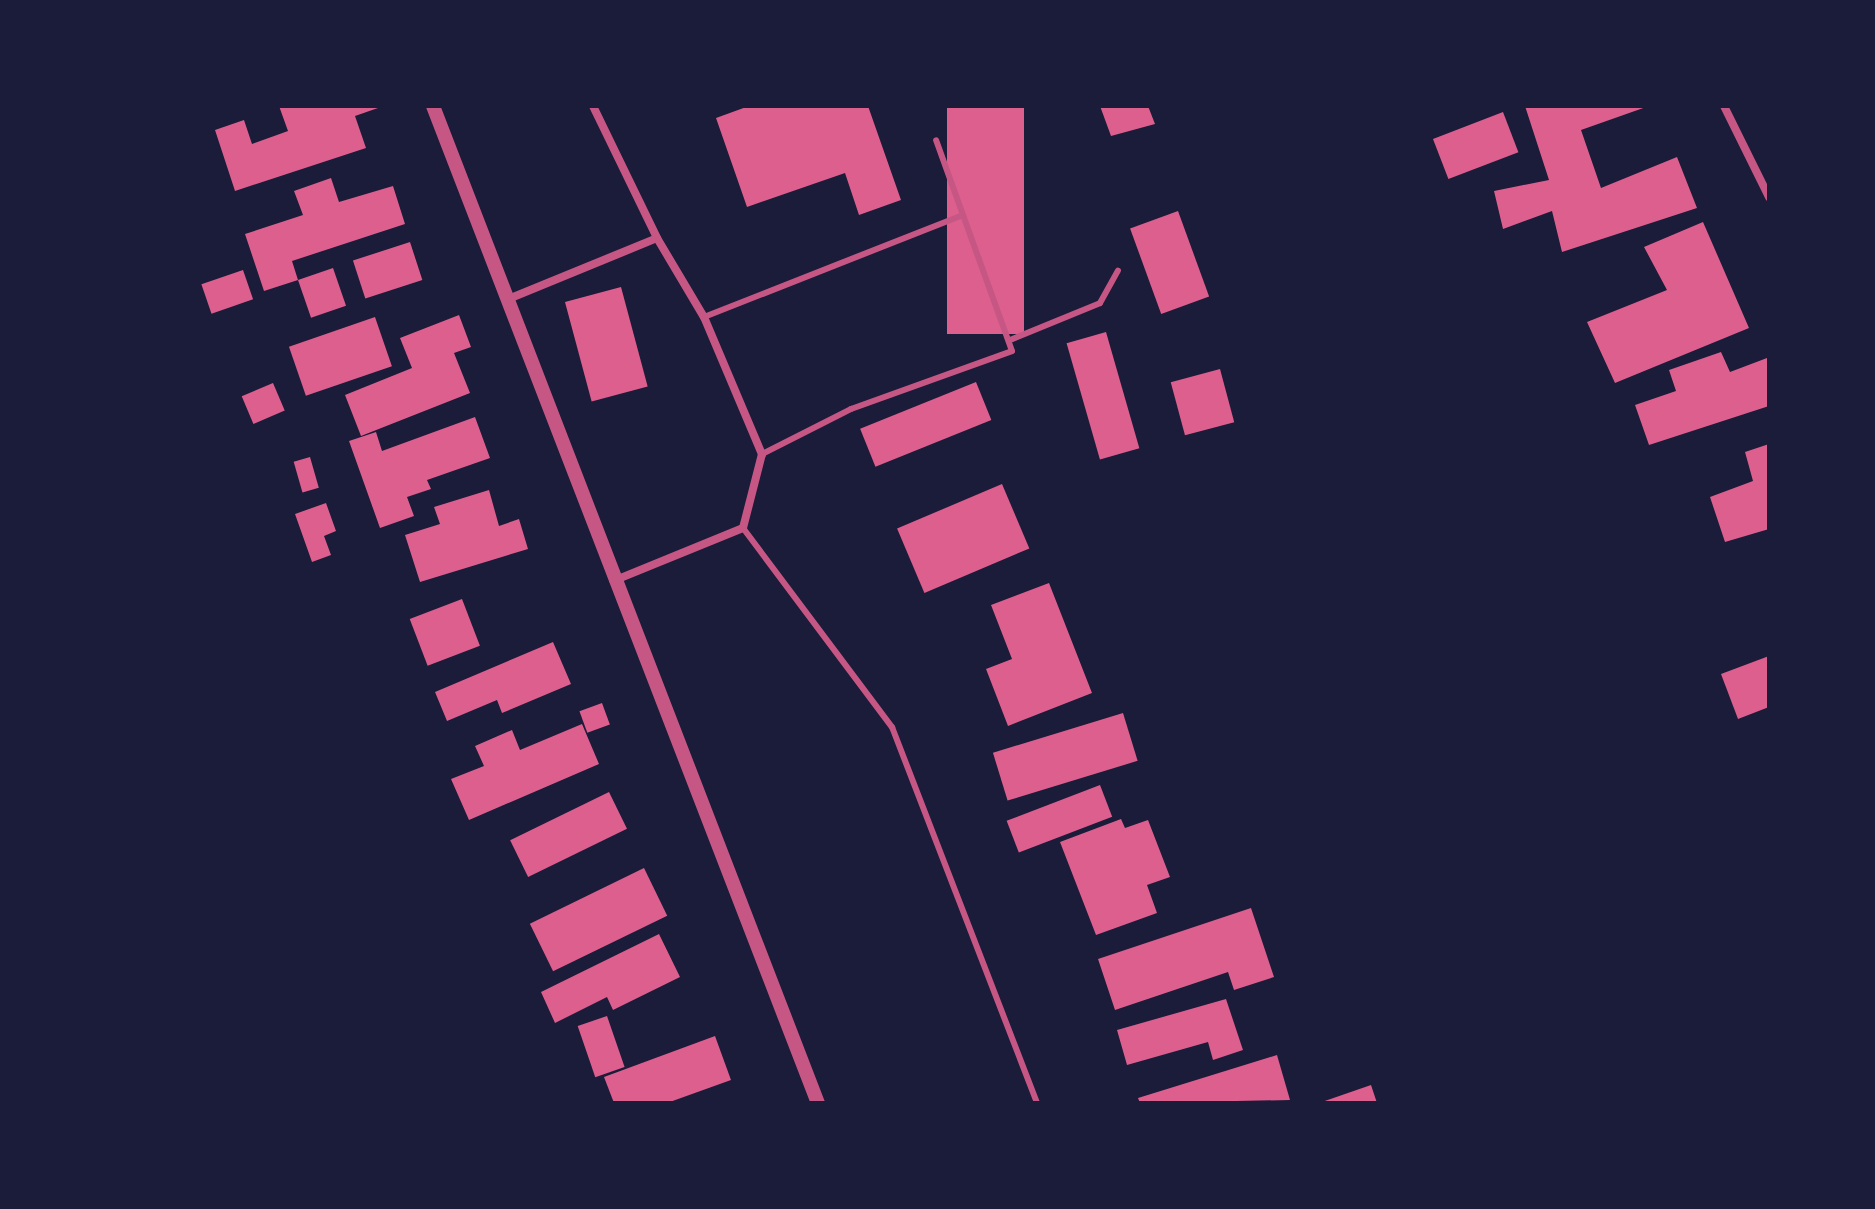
<!DOCTYPE html>
<style>
body{margin:0}
#map{position:relative;width:1875px;height:1209px;overflow:hidden;background:#1b1b3a;font-family:Mulish,sans-serif}
div>[style]{position:absolute}
.building>*{inset:0;background:#dd5f8e;transform-origin:0 0}
.service>*{height:6px;margin:-3px;padding:0 3px;transform-origin:3px;border-radius:3px;background:#c65784}
.minor>*{height:8px;margin:-4px;padding:0 4px;transform-origin:4px;border-radius:4px;background:#c65784}
.tertiary>*{height:14px;margin:-7px;padding:0 7px;transform-origin:7px;border-radius:7px;background:#c65784}
span{translate:-50% -50%;white-space:nowrap;text-align:center;line-height:1.15;-webkit-text-stroke:7px #1b1b3a;paint-order:stroke}
.frame{position:absolute;inset:0;border:108px solid #1b1b3a;pointer-events:none}
</style>
<div id="map">
<div class="building">
<div style="clip-path:polygon(279px 106px,377px 106px,378px 108px,355px 116px,366px 148px,235px 191px,215px 130px,244px 120px,252px 144px,288px 131px)"></div>
<div style="clip-path:polygon(749px 106px,868px 106px,901px 200px,859px 215px,845px 173px,747px 207px,716px 118px)"></div>
<div style="left:947px;top:106px;width:77px;height:228px"></div>
<div style="clip-path:polygon(1100px 106px,1148px 106px,1155px 124px,1111px 136px)"></div>
<div style="clip-path:polygon(1525px 106px,1649px 106px,1581px 130px,1601px 188px,1677px 157px,1697px 208px,1562px 252px,1552px 211px,1503px 229px,1494px 191px,1549px 180px)"></div>
<div style="left:1503px;top:112px;width:43px;height:75px;rotate:69deg"></div>
<div style="clip-path:polygon(331px 178px,339px 202px,393px 186px,405px 224px,292px 261px,298px 280px,264px 291px,245px 234px,303px 215px,294px 191px)"></div>
<div style="left:1178px;top:211px;width:91px;height:51px;rotate:70deg"></div>
<div style="clip-path:polygon(1703px 222px,1749px 328px,1615px 383px,1587px 322px,1667px 290px,1644px 247px)"></div>
<div style="left:410px;top:242px;width:40px;height:60px;rotate:72deg"></div>
<div style="left:333px;top:268px;width:40px;height:37px;rotate:71deg"></div>
<div style="left:243px;top:270px;width:31px;height:44px;rotate:71deg"></div>
<div style="left:621px;top:287px;width:103px;height:58px;rotate:75deg"></div>
<div style="clip-path:polygon(459px 315px,471px 347px,454px 353px,470px 393px,361px 436px,345px 395px,412px 368px,400px 338px)"></div>
<div style="left:375px;top:317px;width:52px;height:91px;rotate:71deg"></div>
<div style="left:1106px;top:332px;width:121px;height:41px;rotate:74deg"></div>
<div style="clip-path:polygon(1721px 352px,1730px 372px,1767px 358px,1769px 406px,1649px 445px,1635px 405px,1676px 391px,1669px 370px)"></div>
<div style="left:1220px;top:369px;width:55px;height:51px;rotate:75deg"></div>
<div style="left:976px;top:382px;width:41px;height:125px;rotate:68deg"></div>
<div style="left:273px;top:383px;width:30px;height:34px;rotate:67deg"></div>
<div style="clip-path:polygon(475px 417px,490px 458px,427px 480px,431px 489px,407px 497px,414px 516px,380px 528px,349px 441px,376px 432px,382px 451px)"></div>
<div style="clip-path:polygon(1769px 444px,1769px 529px,1725px 542px,1710px 497px,1753px 481px,1745px 452px)"></div>
<div style="left:310px;top:457px;width:32px;height:17px;rotate:74deg"></div>
<div style="left:1002px;top:484px;width:70px;height:114px;rotate:67deg"></div>
<div style="clip-path:polygon(489px 490px,499px 526px,519px 519px,528px 549px,420px 582px,405px 535px,440px 524px,434px 507px)"></div>
<div style="clip-path:polygon(326px 503px,336px 531px,324px 536px,331px 555px,312px 562px,295px 514px)"></div>
<div style="clip-path:polygon(1049px 583px,1092px 693px,1008px 726px,986px 669px,1012px 659px,991px 605px)"></div>
<div style="left:462px;top:599px;width:50px;height:56px;rotate:69deg"></div>
<div style="clip-path:polygon(553px 642px,571px 684px,502px 713px,497px 700px,447px 721px,435px 692px)"></div>
<div style="clip-path:polygon(1769px 656px,1769px 707px,1738px 719px,1721px 674px)"></div>
<div style="left:602px;top:703px;width:23px;height:24px;rotate:70deg"></div>
<div style="left:1123px;top:713px;width:50px;height:136px;rotate:73deg"></div>
<div style="clip-path:polygon(582px 724px,599px 764px,469px 820px,451px 779px,484px 766px,475px 746px,512px 730px,520px 750px)"></div>
<div style="left:1100px;top:785px;width:34px;height:100px;rotate:69deg"></div>
<div style="left:609px;top:792px;width:41px;height:110px;rotate:64deg"></div>
<div style="clip-path:polygon(1121px 819px,1125px 828px,1148px 820px,1170px 877px,1147px 885px,1157px 913px,1096px 935px,1060px 842px)"></div>
<div style="left:644px;top:868px;width:53px;height:127px;rotate:64deg"></div>
<div style="clip-path:polygon(1251px 908px,1274px 977px,1234px 990px,1228px 972px,1115px 1010px,1098px 959px)"></div>
<div style="clip-path:polygon(659px 934px,680px 977px,613px 1010px,607px 997px,555px 1023px,541px 992px)"></div>
<div style="clip-path:polygon(1226px 999px,1243px 1050px,1213px 1060px,1208px 1042px,1127px 1065px,1117px 1030px)"></div>
<div style="left:607px;top:1016px;width:54px;height:31px;rotate:71deg"></div>
<div style="clip-path:polygon(715px 1036px,731px 1080px,667px 1103px,614px 1103px,604px 1077px)"></div>
<div style="clip-path:polygon(1277px 1055px,1290px 1100px,1140px 1103px,1138px 1098px)"></div>
<div style="clip-path:polygon(1371px 1085px,1377px 1103px,1319px 1103px)"></div>
</div>
<div class="service">
<div style="left:704px;top:317px;width:275px;rotate:-21.5deg"></div>
<div style="left:1010px;top:340px;width:97px;rotate:-22.3deg"></div>
<div style="left:1100px;top:303px;width:37px;rotate:-61deg"></div>
<div style="left:762px;top:454px;width:100px;rotate:-26.8deg"></div>
<div style="left:851px;top:409px;width:171px;rotate:-19.8deg"></div>
<div style="left:1012px;top:351px;width:224px;rotate:-109.8deg"></div>
<div style="left:743px;top:528px;width:249px;rotate:53.2deg"></div>
<div style="left:892px;top:727px;width:403px;rotate:68.9deg"></div>
</div>
<div class="minor">
<div style="left:593px;top:106px;width:147px;rotate:64.1deg"></div>
<div style="left:657px;top:238px;width:92px;rotate:59.3deg"></div>
<div style="left:704px;top:317px;width:149px;rotate:67.1deg"></div>
<div style="left:762px;top:454px;width:76px;rotate:104.4deg"></div>
<div style="left:743px;top:528px;width:140px;rotate:157.8deg"></div>
<div style="left:1724px;top:106px;width:102px;rotate:63.7deg"></div>
<div style="left:506px;top:300px;width:163px;rotate:-22.3deg"></div>
</div>
<div class="tertiary">
<div style="left:433px;top:106px;width:1069px;rotate:68.89deg"></div>
</div>
<div class="frame"></div>
</div>
